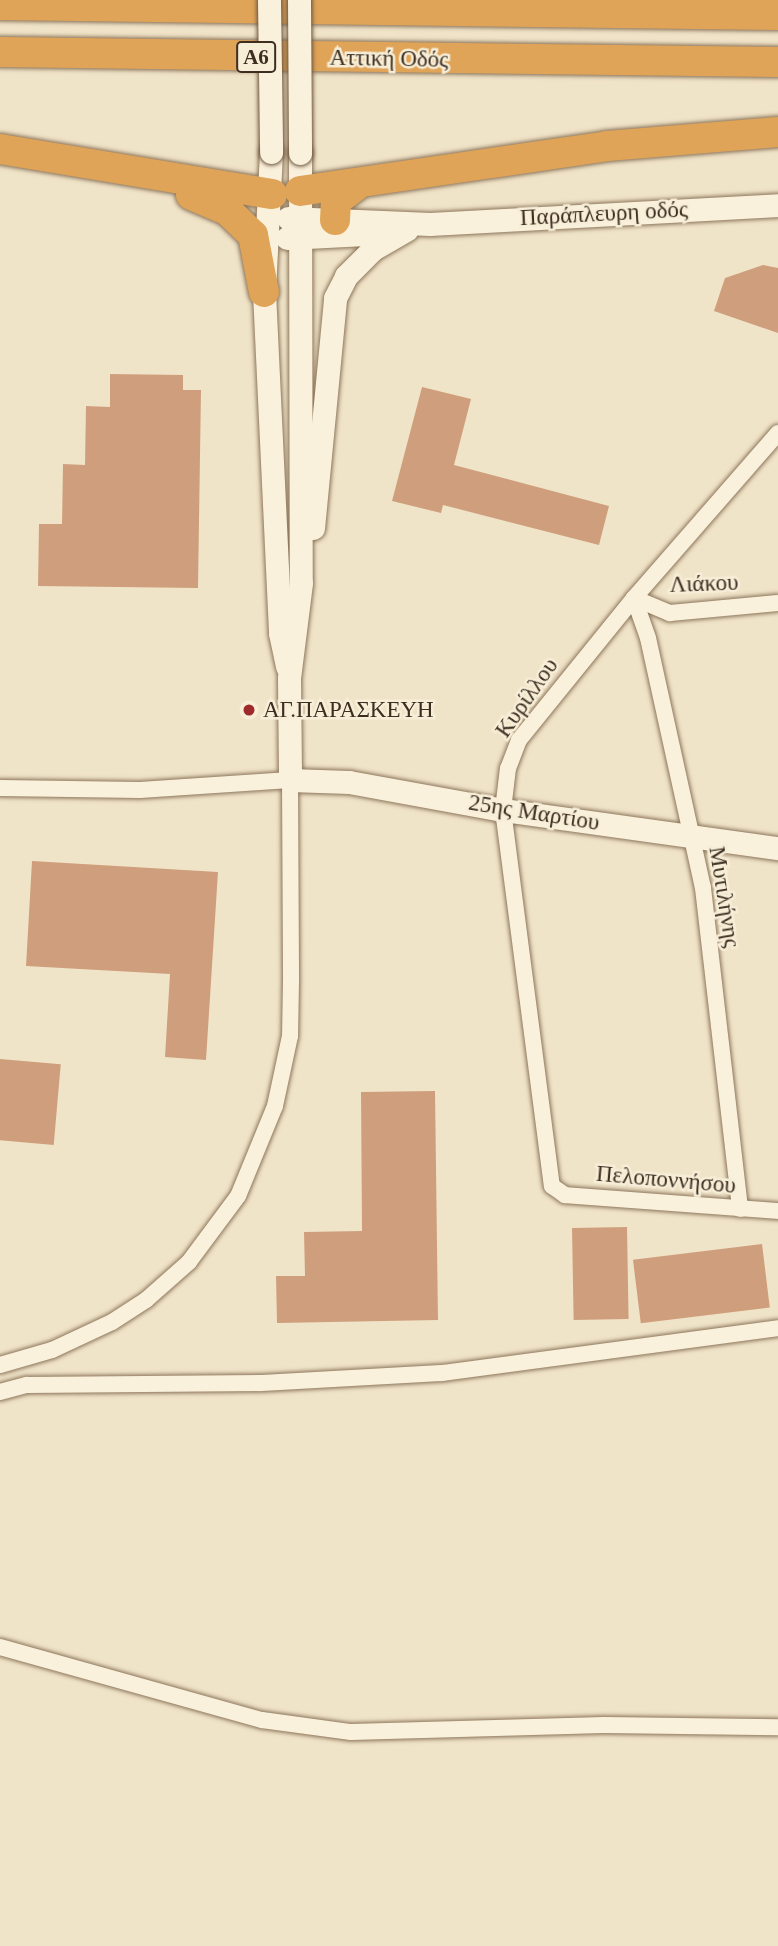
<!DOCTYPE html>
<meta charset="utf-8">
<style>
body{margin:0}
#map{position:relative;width:778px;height:1946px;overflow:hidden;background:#f0e4c8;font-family:"Times New Roman",serif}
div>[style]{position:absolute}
.building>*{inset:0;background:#cf9f7d;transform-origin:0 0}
.roads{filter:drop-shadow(0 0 2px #8d765c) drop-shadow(0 0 2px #8d765c)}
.street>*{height:16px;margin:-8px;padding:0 8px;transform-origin:8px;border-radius:8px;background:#faf1dc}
.secondary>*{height:23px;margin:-11.5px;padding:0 11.5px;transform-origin:11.5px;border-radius:11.5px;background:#faf1dc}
.highway>*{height:30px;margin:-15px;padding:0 15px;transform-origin:15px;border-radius:15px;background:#e0a458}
.bridges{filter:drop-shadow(0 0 2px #6f573f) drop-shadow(0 0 2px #6f573f)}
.secondary-bridge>*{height:23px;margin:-11.5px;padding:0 11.5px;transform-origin:11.5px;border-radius:11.5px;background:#faf1dc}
.dots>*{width:19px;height:19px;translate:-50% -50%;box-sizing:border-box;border:4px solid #f7eed8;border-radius:50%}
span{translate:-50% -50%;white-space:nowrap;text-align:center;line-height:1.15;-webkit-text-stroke:5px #f7eed8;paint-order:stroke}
.shield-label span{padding:2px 5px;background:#f7eed8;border:2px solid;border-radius:5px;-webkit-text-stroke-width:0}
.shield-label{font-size:21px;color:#3d2e20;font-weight:700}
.street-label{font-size:23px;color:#3d2e20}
.poi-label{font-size:23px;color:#3d2e20}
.left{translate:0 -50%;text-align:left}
</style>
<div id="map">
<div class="building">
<div style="clip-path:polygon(763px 265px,778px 268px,778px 333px,714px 311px,725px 278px)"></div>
<div style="clip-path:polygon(110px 374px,183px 375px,183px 390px,201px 390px,198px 588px,38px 586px,39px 524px,62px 524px,63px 464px,85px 465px,86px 406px,110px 407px)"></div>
<div style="clip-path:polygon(422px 387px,471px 399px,454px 465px,609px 506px,599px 545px,443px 505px,441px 513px,392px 501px)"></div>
<div style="clip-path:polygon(32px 861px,218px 872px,206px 1060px,165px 1057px,170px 974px,26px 966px)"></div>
<div style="left:0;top:1059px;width:61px;height:81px;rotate:5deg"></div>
<div style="clip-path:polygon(435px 1091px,438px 1320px,277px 1323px,276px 1276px,305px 1276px,304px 1232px,362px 1231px,361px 1092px)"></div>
<div style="left:627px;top:1227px;width:92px;height:55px;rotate:89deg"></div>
<div style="left:762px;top:1244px;width:64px;height:130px;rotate:83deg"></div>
</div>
<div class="roads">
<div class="street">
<div style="left:778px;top:433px;width:219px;rotate:131.1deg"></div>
<div style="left:634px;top:598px;width:183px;rotate:129deg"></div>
<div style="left:519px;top:740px;width:30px;rotate:111deg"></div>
<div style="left:508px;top:768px;width:42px;rotate:96.8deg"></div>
<div style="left:503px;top:810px;width:379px;rotate:82.6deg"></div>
<div style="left:552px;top:1186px;width:16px;rotate:35deg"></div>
<div style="left:565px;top:1195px;width:214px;rotate:4.3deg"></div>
<div style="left:634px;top:598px;width:42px;rotate:70.7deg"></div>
<div style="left:648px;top:638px;width:256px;rotate:77.6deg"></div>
<div style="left:703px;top:888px;width:323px;rotate:83.4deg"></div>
<div style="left:634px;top:598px;width:39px;rotate:23deg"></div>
<div style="left:670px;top:613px;width:108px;rotate:-5.3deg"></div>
<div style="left:0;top:788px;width:140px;rotate:0.8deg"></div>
<div style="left:140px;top:790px;width:150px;rotate:-3.8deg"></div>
<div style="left:290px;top:780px;width:201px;rotate:89.7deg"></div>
<div style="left:291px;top:981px;width:55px;rotate:91deg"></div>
<div style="left:290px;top:1036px;width:72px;rotate:102.1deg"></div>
<div style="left:275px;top:1106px;width:97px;rotate:112.3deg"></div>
<div style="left:238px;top:1196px;width:82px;rotate:126.6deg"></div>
<div style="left:189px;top:1262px;width:57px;rotate:138.5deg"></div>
<div style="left:146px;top:1300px;width:40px;rotate:147.1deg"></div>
<div style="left:112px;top:1322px;width:66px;rotate:155deg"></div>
<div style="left:52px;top:1350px;width:54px;rotate:163.9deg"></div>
<div style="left:0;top:1392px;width:28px;rotate:-15deg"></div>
<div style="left:27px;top:1385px;width:234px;rotate:-0.5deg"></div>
<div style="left:261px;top:1383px;width:181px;rotate:-3.2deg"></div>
<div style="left:442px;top:1373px;width:339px;rotate:-7.6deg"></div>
<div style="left:0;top:1647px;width:272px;rotate:15.6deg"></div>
<div style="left:262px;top:1720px;width:90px;rotate:7.7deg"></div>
<div style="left:351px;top:1732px;width:253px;rotate:-1.6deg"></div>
<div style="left:604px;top:1725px;width:174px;rotate:0.7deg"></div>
</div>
<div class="secondary">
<div style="left:271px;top:152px;width:140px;rotate:92.9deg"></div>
<div style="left:264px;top:292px;width:341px;rotate:87.3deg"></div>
<div style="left:280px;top:633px;width:34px;rotate:78deg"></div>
<div style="left:300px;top:153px;width:430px;rotate:89.9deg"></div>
<div style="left:301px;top:583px;width:96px;rotate:97.2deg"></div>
<div style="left:289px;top:678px;width:102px;rotate:89.4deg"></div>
<div style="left:290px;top:780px;width:59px;rotate:1.9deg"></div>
<div style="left:349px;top:782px;width:157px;rotate:10.3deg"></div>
<div style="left:503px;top:810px;width:278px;rotate:7.9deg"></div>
<div style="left:288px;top:218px;width:142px;rotate:2.4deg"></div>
<div style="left:430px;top:224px;width:349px;rotate:-3.1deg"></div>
<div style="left:287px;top:238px;width:98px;rotate:-2.9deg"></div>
<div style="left:313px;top:528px;width:231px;rotate:-84.5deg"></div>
<div style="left:335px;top:298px;width:25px;rotate:-63deg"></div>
<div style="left:346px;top:276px;width:38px;rotate:-45deg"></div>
<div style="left:373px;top:249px;width:39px;rotate:-30deg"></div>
</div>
<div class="highway">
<div style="left:0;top:5px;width:778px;rotate:0.74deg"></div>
<div style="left:0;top:52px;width:778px;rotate:0.74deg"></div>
<div style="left:0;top:149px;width:276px;rotate:9.4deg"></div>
<div style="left:300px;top:191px;width:310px;rotate:-8.3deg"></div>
<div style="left:607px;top:146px;width:172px;rotate:-4.7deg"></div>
<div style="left:191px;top:195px;width:39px;rotate:23deg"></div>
<div style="left:227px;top:210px;width:36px;rotate:44deg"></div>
<div style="left:253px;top:235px;width:58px;rotate:79.1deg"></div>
<div style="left:335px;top:220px;width:19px;rotate:-87deg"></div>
<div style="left:336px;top:201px;width:26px;rotate:-37deg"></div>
</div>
</div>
<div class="bridges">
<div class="secondary-bridge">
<div style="left:269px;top:0;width:152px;rotate:89.2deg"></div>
<div style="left:299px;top:0;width:153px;rotate:89.6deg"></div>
</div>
</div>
<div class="dots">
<div style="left:249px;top:710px;background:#9e2a2b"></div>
</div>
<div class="shield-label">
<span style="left:256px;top:57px">Α6</span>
</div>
<div class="street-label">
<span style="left:389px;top:59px;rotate:1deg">Αττική Οδός</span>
<span style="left:604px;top:214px;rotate:-3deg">Παράπλευρη οδός</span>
<span style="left:704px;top:584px;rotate:-2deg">Λιάκου</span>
<span style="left:527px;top:698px;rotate:-55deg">Κυρίλλου</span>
<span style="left:534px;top:813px;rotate:9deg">25ης Μαρτίου</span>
<span style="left:724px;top:897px;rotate:81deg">Μυτιλήνης</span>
<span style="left:666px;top:1180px;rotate:5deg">Πελοποννήσου</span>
</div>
<div class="poi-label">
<span class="left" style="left:263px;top:710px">ΑΓ.ΠΑΡΑΣΚΕΥΗ</span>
</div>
</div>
